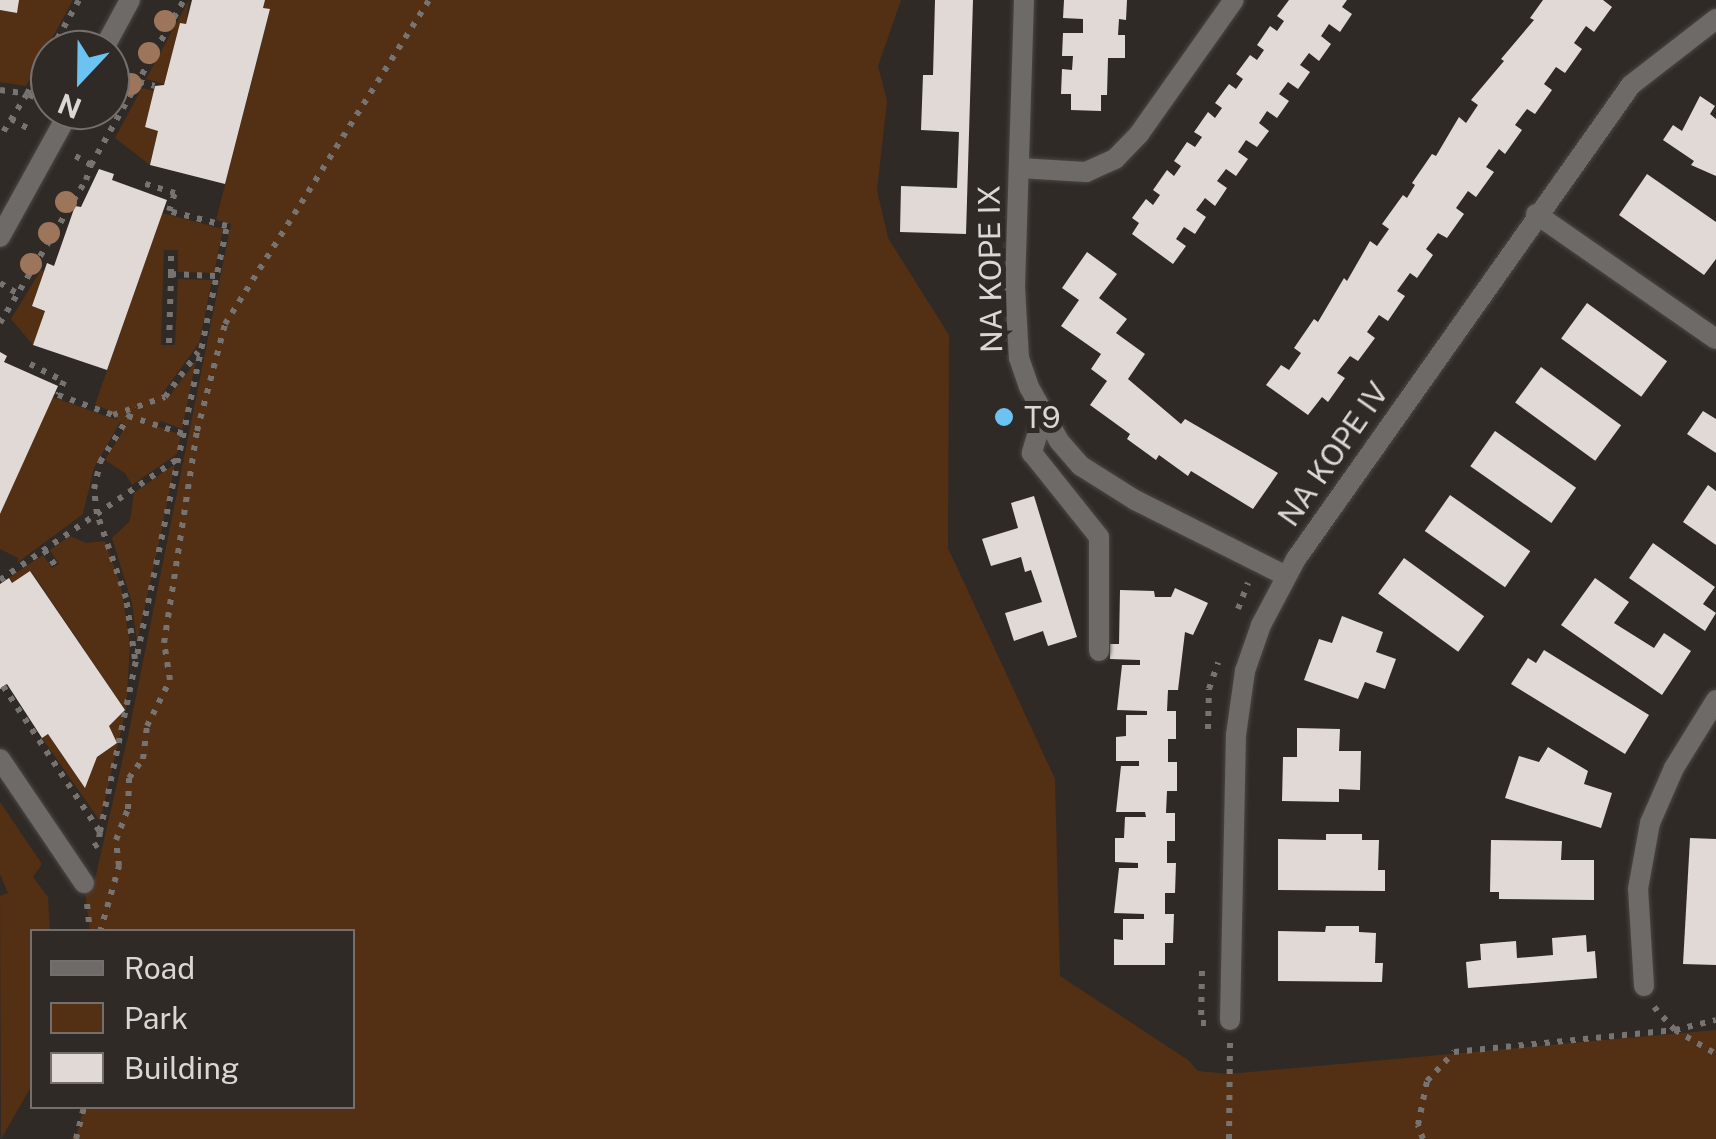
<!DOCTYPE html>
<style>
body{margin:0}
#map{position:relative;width:1716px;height:1139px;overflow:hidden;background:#302a27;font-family:"Public Sans",sans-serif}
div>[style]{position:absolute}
.green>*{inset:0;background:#532f14}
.building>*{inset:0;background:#e0d9d5;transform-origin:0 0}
.path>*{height:6px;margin-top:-3px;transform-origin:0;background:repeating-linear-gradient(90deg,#777370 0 5px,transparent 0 13px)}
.roads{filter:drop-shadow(0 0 2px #4b4643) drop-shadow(0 0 2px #4b4643)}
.minor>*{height:20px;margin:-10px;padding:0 10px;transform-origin:10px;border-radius:10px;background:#6d6a68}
.trees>*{width:22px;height:22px;margin:-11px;border-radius:50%;background:#9d755a}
.dots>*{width:28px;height:28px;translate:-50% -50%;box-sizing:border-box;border:5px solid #302a27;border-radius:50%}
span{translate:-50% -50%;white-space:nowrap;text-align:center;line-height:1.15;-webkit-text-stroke:10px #302a27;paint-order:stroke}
.street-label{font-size:30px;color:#dad7d5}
.poi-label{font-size:30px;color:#dad7d5}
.left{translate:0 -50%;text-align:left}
.legend{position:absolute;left:30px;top:929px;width:325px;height:180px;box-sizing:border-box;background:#302a27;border:2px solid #746f6d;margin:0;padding:12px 18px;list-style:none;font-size:30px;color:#dad7d5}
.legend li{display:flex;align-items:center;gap:20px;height:50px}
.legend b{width:50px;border:2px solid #746f6d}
.north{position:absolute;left:30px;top:30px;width:100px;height:100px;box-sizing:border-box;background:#302a27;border:2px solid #746f6d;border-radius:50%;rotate:202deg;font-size:28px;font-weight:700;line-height:40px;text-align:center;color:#dad7d5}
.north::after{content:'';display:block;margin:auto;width:35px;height:45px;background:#6cc3f2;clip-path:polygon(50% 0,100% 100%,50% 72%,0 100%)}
</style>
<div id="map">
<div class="green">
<div style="clip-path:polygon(19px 0,73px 0,26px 86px,0 82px,0 10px,16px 13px)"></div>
<div style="clip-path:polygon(189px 0,186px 24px,180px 24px,164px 84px,146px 79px)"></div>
<div style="clip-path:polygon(265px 0,901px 0,878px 66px,887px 101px,877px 190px,888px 238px,949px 335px,948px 548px,1055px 779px,1060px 976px,1188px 1060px,1198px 1071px,1229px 1074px,1716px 1030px,1716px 1139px,71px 1139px,76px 1136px,84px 1107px,352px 1106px,352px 932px,90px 931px,84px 883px,95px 879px,128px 736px,231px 224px,216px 220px,270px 10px,263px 8px)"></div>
<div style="clip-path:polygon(142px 88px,154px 91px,145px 126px,158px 131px,150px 165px,115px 138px)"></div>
<div style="clip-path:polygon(162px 213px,223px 229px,214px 273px,178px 272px,178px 250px,164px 250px,161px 345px,175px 345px,178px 279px,212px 280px,199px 343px,162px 394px,168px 398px,196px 361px,182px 429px,161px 421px,157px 426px,181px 435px,177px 454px,132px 485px,125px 473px,105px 460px,126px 426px,120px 422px,94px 468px,83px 514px,17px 563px,18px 558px,0 549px,0 514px,52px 397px,117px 420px,109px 410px,95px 405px)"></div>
<div style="clip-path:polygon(41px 270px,44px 271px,32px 306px,45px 311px,33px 345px,11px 319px)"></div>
<div style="clip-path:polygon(175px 464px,158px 547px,137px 642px,132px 603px,112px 538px,130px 521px,134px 493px)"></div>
<div style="clip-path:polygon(70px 536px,86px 543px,105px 541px,121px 586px,130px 645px,126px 710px,100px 821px,42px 738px,48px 734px,85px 787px,97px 757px,117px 743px,109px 726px,125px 710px,31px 571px,12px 583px,9px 578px,43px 555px,52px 568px,59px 564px,50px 550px)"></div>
<div style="clip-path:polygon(0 802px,42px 864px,33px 877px,48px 897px,50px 931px,32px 932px,32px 1085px,1px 1139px,0 896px,8px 893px,0 874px)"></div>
</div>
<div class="building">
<div style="clip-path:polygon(0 0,19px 0,17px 13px,0 10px)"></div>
<div style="clip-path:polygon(192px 0,265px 0,263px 8px,270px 9px,225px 184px,150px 165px,158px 131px,145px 127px,155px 86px,164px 85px,180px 23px,186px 24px)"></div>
<div style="clip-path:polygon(935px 0,973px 0,966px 234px,900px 232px,901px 186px,957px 188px,959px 132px,921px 130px,923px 75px,933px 75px)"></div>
<div style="clip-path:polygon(1064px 0,1127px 0,1126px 20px,1119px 19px,1118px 35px,1125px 35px,1125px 58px,1108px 58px,1107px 95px,1101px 95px,1101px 111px,1071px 110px,1071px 94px,1061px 94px,1062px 69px,1072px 70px,1073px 56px,1062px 56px,1063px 33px,1083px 33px,1083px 19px,1063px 18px)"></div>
<div style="clip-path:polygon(1289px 0,1347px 0,1342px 7px,1352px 14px,1340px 32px,1329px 24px,1321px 36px,1331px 44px,1319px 61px,1309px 53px,1300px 65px,1310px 72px,1298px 89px,1288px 82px,1279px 94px,1289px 101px,1277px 118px,1267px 111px,1259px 123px,1269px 131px,1257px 147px,1246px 140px,1238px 152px,1248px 159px,1236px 176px,1226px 169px,1217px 181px,1227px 188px,1215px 206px,1205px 198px,1196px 210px,1206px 217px,1195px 234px,1184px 227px,1176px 239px,1186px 246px,1173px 264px,1132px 234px,1139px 223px,1132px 218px,1146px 199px,1153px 205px,1160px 195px,1153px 190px,1167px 170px,1174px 176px,1181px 166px,1174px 161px,1187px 142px,1195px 147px,1202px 137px,1194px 132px,1208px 112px,1215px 118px,1222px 108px,1215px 103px,1229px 84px,1236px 89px,1243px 79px,1236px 74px,1250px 55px,1257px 60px,1264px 50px,1257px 45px,1270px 26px,1277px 31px,1284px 21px,1277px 16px)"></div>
<div style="clip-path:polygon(1543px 0,1603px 0,1612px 7px,1594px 32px,1586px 26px,1574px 43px,1582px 49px,1565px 73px,1556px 67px,1544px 84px,1552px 90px,1535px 114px,1527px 109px,1515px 125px,1522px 130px,1505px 154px,1499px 149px,1486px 167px,1494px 172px,1476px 197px,1468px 191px,1456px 208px,1464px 214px,1447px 238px,1438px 233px,1426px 249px,1433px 255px,1417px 278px,1410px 273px,1397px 291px,1405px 296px,1388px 321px,1379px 315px,1367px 332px,1375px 338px,1358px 361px,1350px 356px,1337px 373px,1345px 378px,1328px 402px,1322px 397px,1308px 415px,1266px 385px,1281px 365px,1289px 370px,1301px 353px,1294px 348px,1314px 319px,1318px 322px,1344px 278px,1347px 281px,1370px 241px,1377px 246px,1389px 229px,1382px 224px,1403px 195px,1407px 198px,1415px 185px,1412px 183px,1432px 154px,1436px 156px,1459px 117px,1466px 123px,1478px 105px,1471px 100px,1504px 61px,1501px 59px,1534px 20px,1530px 18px)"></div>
<div style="clip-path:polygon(1700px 96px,1715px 106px,1710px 114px,1716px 119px,1716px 176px,1691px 165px,1694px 161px,1663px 140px,1673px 125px,1682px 131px)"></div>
<div style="clip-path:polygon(99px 169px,114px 174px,112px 180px,167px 200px,107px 370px,33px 345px,45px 311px,32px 306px,47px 263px,54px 266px,75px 206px,81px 207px)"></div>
<div style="clip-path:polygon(1647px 174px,1716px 222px,1716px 259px,1704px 275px,1619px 215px)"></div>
<div style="clip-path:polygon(1087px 252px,1117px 274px,1099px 298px,1127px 319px,1116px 333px,1145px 354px,1128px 379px,1181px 424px,1185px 419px,1278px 473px,1253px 509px,1191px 471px,1188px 476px,1159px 455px,1156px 460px,1127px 439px,1130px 434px,1090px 405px,1107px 381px,1091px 369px,1101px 354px,1061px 326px,1079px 300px,1062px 288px)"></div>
<div style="left:1587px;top:303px;width:99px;height:44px;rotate:36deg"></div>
<div style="clip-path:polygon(0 352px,7px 356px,4px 362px,58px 386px,0 514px)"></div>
<div style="left:1541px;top:367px;width:99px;height:44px;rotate:36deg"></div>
<div style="left:1006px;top:406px;width:19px;height:13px;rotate:65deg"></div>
<div style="clip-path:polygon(1703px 411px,1716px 419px,1716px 453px,1687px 434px)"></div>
<div style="left:1495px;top:431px;width:99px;height:43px;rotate:35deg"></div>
<div style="clip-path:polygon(1708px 485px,1716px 491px,1716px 545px,1683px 522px)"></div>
<div style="left:1450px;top:495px;width:98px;height:44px;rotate:35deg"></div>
<div style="clip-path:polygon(1034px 496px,1077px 637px,1048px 646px,1043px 631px,1014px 641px,1005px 613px,1042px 602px,1031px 570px,1025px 572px,1021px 557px,991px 566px,982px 539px,1018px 528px,1011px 503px)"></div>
<div style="clip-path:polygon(1653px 543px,1715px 587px,1703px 604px,1716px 613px,1705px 631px,1629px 578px)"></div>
<div style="left:1404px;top:558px;width:99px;height:44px;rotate:36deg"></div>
<div style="clip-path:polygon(30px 571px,125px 710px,109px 726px,117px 743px,97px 757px,85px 788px,48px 734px,42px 738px,7px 684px,0 689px,0 584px,9px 578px,12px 583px)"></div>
<div style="clip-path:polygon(1595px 578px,1629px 602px,1614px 623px,1654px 648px,1664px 633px,1691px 651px,1662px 695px,1561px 625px)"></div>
<div style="clip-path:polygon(1175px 588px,1208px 603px,1193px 635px,1185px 632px,1178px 690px,1168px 690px,1167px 711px,1176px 711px,1176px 739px,1168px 739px,1168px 762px,1177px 762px,1177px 791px,1167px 791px,1166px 813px,1175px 813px,1175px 841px,1167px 841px,1167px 863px,1176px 863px,1175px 893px,1165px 893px,1165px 914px,1174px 914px,1173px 943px,1165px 943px,1165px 965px,1114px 965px,1114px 939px,1123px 940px,1123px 919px,1144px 919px,1144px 914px,1114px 913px,1119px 868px,1138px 868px,1138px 863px,1115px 862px,1115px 838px,1124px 838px,1125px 817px,1146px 817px,1145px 812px,1116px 812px,1121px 766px,1139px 766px,1139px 761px,1116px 761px,1116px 737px,1126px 736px,1126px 715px,1147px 715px,1147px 711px,1117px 710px,1122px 665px,1140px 665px,1140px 660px,1110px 659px,1110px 644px,1119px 644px,1120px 590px,1154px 591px,1155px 597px,1171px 597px)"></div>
<div style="clip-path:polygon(1342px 616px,1383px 632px,1376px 652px,1396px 659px,1385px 689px,1365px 682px,1358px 699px,1304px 680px,1319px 639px,1332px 643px)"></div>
<div style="clip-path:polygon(1544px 650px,1649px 715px,1625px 754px,1511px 684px,1528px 658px,1536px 663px)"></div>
<div style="clip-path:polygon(1297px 728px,1340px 729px,1339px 751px,1361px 751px,1360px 790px,1339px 789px,1339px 802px,1282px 801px,1283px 757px,1297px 757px)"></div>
<div style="clip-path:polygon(1548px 747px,1588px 771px,1584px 784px,1612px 793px,1601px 828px,1505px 798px,1519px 756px,1539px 762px)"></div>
<div style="clip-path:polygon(1326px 834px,1362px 834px,1362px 840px,1379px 840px,1378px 870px,1385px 870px,1385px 891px,1278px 890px,1278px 839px,1326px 840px)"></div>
<div style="clip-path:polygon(1690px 838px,1716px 839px,1716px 965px,1683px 964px)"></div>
<div style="clip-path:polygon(1491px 840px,1562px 841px,1561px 860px,1594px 860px,1594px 900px,1499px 899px,1499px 892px,1490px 892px)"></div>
<div style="clip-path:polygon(1326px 926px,1359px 926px,1359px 932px,1376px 933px,1375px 963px,1383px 963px,1382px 982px,1278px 981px,1278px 931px,1325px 932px)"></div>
<div style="clip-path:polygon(1586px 935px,1587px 952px,1595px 951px,1597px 978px,1468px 988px,1466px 962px,1481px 960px,1480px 944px,1516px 941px,1517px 958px,1553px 955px,1552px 938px)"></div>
</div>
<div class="path">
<div style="left:51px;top:50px;width:57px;rotate:-60.8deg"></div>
<div style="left:139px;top:82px;width:16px;rotate:14deg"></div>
<div style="left:0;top:90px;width:27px;rotate:8deg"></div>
<div style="left:27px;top:94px;width:51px;rotate:122.1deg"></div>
<div style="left:46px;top:102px;width:21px;rotate:-157deg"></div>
<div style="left:27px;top:94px;width:48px;rotate:-61.3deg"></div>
<div style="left:11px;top:119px;width:23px;rotate:29deg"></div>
<div style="left:91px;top:165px;width:189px;rotate:-60.6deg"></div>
<div style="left:171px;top:274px;width:23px;rotate:-90deg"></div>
<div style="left:0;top:283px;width:23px;rotate:31deg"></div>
<div style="left:0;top:323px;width:167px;rotate:-59deg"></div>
<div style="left:86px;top:180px;width:16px;rotate:-72deg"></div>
<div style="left:91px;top:165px;width:22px;rotate:-150deg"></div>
<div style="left:169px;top:343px;width:69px;rotate:-88.3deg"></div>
<div style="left:171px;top:274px;width:45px;rotate:2.5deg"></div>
<div style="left:30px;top:364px;width:38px;rotate:27deg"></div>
<div style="left:64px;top:381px;width:15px;rotate:113deg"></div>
<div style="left:58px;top:395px;width:59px;rotate:20deg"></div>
<div style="left:113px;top:415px;width:55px;rotate:-19.1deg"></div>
<div style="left:165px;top:397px;width:56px;rotate:-53.7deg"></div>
<div style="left:128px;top:416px;width:59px;rotate:17.8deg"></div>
<div style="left:44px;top:550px;width:19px;rotate:54deg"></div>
<div style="left:0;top:580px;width:218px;rotate:-34.3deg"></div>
<div style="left:1238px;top:609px;width:28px;rotate:-69deg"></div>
<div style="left:135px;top:659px;width:62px;rotate:-98.4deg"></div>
<div style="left:126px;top:598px;width:89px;rotate:-109deg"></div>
<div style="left:97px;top:514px;width:25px;rotate:-97deg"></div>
<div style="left:94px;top:489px;width:28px;rotate:-77deg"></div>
<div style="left:100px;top:462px;width:65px;rotate:-57.5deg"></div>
<div style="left:3px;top:686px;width:175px;rotate:56.4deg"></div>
<div style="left:100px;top:832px;width:12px;rotate:99deg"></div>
<div style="left:98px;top:844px;width:12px;rotate:149deg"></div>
<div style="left:1208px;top:729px;width:40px;rotate:-88.6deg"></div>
<div style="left:1209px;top:689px;width:28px;rotate:-71deg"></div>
<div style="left:100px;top:832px;width:619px;rotate:-78.16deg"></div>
<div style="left:227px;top:226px;width:60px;rotate:-165.5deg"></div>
<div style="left:169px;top:211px;width:19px;rotate:-72deg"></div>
<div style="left:175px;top:193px;width:37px;rotate:-163deg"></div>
<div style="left:87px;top:904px;width:28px;rotate:84deg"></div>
<div style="left:100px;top:932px;width:69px;rotate:-73.9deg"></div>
<div style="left:119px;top:866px;width:26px;rotate:-97deg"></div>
<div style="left:116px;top:840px;width:33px;rotate:-69deg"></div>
<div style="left:128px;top:809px;width:31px;rotate:-88deg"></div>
<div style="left:129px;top:778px;width:24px;rotate:-54deg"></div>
<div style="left:143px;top:759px;width:33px;rotate:-83deg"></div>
<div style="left:147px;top:726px;width:51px;rotate:-63.4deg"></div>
<div style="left:170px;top:680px;width:37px;rotate:-99deg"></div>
<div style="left:164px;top:643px;width:65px;rotate:-81.1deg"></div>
<div style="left:174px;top:579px;width:150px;rotate:-81.2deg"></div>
<div style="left:197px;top:431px;width:111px;rotate:-75.3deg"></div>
<div style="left:225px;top:324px;width:383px;rotate:-57.8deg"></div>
<div style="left:1202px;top:971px;width:52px;rotate:91.1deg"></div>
<div style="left:1201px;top:1023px;width:6px"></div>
<div style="left:1654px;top:1007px;width:31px;rotate:48deg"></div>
<div style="left:1675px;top:1030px;width:48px;rotate:30.3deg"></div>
<div style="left:76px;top:1139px;width:34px;rotate:-76deg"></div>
<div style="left:1229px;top:1139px;width:99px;rotate:-89.4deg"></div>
<div style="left:1423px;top:1139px;width:15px;rotate:-110deg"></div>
<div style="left:1418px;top:1125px;width:45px;rotate:-78.4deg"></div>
<div style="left:1427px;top:1081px;width:40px;rotate:-47deg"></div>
<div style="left:1454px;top:1052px;width:222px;rotate:-5.7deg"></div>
<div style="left:1675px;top:1030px;width:42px;rotate:-13.7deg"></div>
</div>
<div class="roads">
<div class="minor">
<div style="left:1024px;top:0;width:287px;rotate:91.8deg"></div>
<div style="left:1015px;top:287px;width:71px;rotate:86.8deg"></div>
<div style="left:1019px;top:358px;width:31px;rotate:71deg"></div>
<div style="left:1029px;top:387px;width:62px;rotate:60.9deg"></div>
<div style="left:1059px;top:441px;width:33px;rotate:49deg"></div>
<div style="left:1081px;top:466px;width:64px;rotate:32.2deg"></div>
<div style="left:1135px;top:500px;width:169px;rotate:26.7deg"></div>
<div style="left:103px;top:50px;width:57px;rotate:-61.6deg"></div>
<div style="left:1019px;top:168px;width:67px;rotate:3.4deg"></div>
<div style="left:1086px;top:172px;width:32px;rotate:-24deg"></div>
<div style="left:1115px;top:159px;width:35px;rotate:-46deg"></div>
<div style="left:1139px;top:134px;width:164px;rotate:-54.7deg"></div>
<div style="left:1536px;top:214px;width:219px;rotate:34.8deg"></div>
<div style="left:0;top:237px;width:145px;rotate:-61.1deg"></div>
<div style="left:1043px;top:416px;width:39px;rotate:107deg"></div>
<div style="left:1032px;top:453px;width:107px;rotate:51.4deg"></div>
<div style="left:1099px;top:537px;width:114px;rotate:90deg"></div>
<div style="left:0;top:759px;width:150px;rotate:55.9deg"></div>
<div style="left:1644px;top:986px;width:97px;rotate:-93.5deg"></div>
<div style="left:1638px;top:889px;width:67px;rotate:-79.7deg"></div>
<div style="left:1650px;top:823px;width:60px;rotate:-66.4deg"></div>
<div style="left:1674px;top:768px;width:80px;rotate:-58.3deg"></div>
<div style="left:1230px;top:1020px;width:285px;rotate:-88.8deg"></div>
<div style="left:1236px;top:735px;width:65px;rotate:-82deg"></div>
<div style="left:1245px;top:671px;width:49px;rotate:-70.8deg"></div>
<div style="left:1261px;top:625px;width:75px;rotate:-62.1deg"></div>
<div style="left:1296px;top:559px;width:580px;rotate:-54.75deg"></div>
<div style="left:1631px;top:85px;width:108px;rotate:-37.8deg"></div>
</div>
</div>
<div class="trees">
<div style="left:165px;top:21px"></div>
<div style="left:149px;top:53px"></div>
<div style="left:131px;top:84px"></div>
<div style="left:66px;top:202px"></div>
<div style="left:49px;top:233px"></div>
<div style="left:31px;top:264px"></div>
</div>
<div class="dots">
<div style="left:1004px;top:417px;background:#6cc3f2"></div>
</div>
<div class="street-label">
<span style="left:990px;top:269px;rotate:-91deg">NA KOPE IX</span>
<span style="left:1333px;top:454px;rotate:-55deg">NA KOPE IV</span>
</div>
<div class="poi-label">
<span class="left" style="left:1024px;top:417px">T9</span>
</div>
<ul class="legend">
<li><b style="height:12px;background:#6d6a68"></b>Road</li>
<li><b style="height:28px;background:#532f14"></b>Park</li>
<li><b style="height:28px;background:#e0d9d5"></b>Building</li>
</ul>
<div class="north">N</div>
</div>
